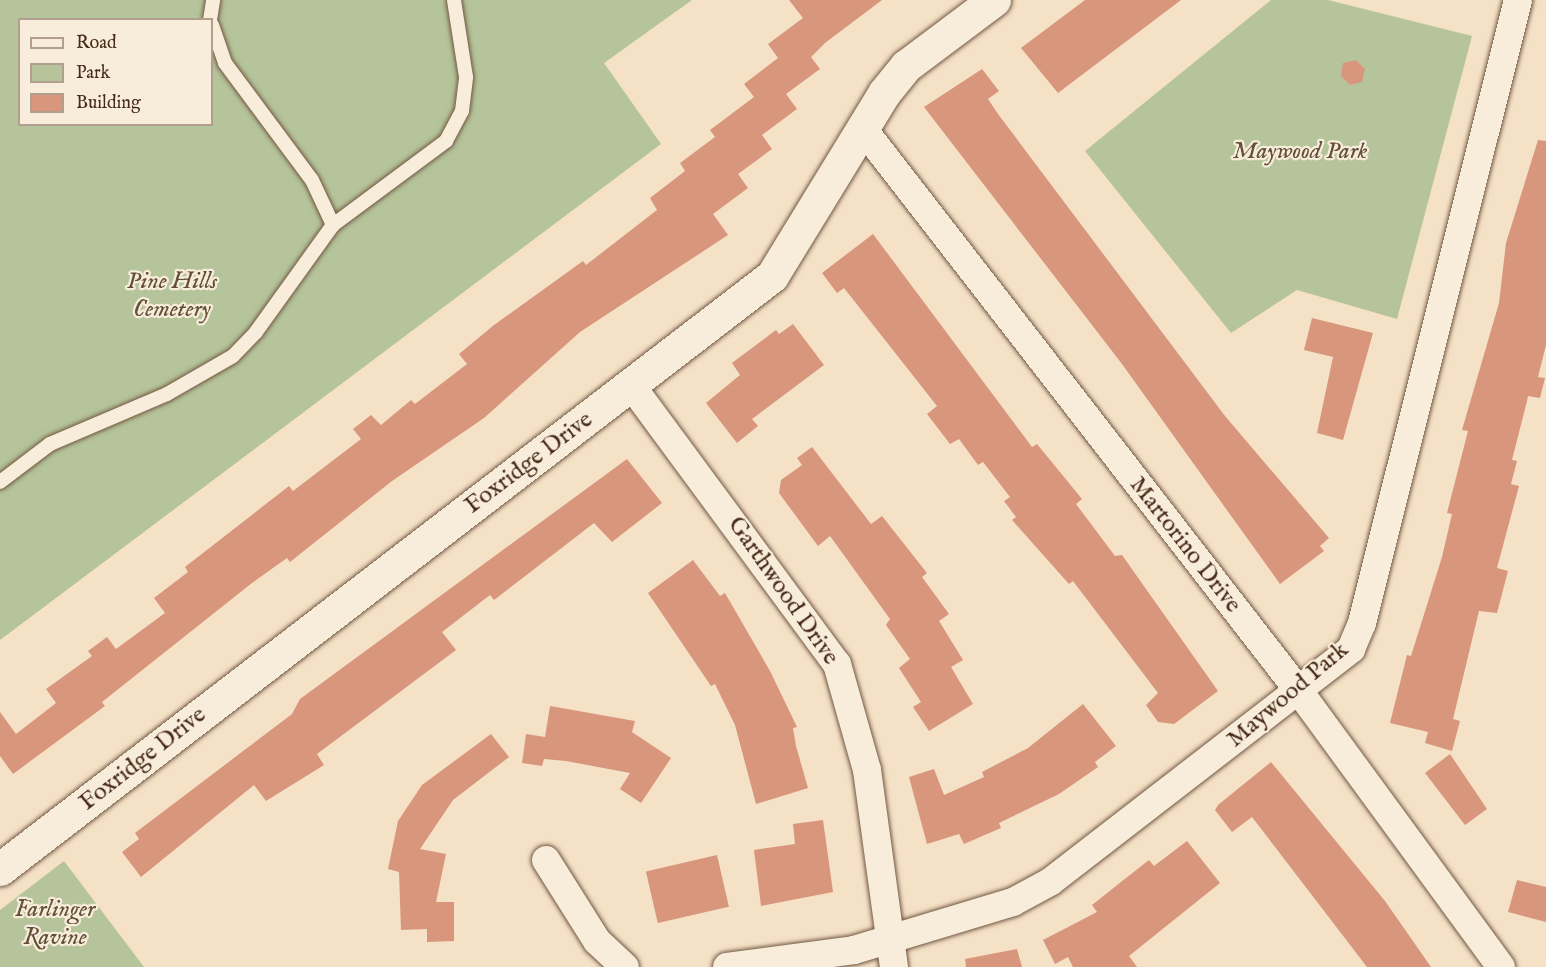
<!DOCTYPE html>
<style>
body{margin:0}
#map{position:relative;width:1546px;height:967px;overflow:hidden;background:#f5e1c6;font-family:"IM FELL English",serif}
div>[style]{position:absolute}
.green>*{inset:0;background:#b5c49a}
.building>*{inset:0;background:#d8967c;transform-origin:0 0}
.roads{filter:drop-shadow(0 0 2px #725843) drop-shadow(0 0 2px #725843)}
.service>*{height:14px;margin:-7px;padding:0 7px;transform-origin:7px;border-radius:7px;background:#f8ecda}
.minor>*{height:28px;margin:-14px;padding:0 14px;transform-origin:14px;border-radius:14px;background:#f8ecda}
.tertiary>*{height:33px;margin:-16.5px;padding:0 16.5px;transform-origin:16.5px;border-radius:16.5px;background:#f8ecda}
span{translate:-50% -50%;white-space:nowrap;text-align:center;line-height:1.15;-webkit-text-stroke:4.5px #f8ecda;paint-order:stroke}
.park-label{font-size:24px;color:#625038;font-style:italic}
.street-label{font-size:24px;color:#462a17}
.legend{position:absolute;left:18px;top:18px;width:195px;height:108px;box-sizing:border-box;background:#f8ecda;border:2px solid #b19e8c;margin:0;padding:8px 10px;list-style:none;font-size:18px;color:#462a17}
.legend li{display:flex;align-items:center;gap:12px;height:30px}
.legend b{width:30px;border:2px solid #b19e8c}
</style>
<div id="map">
<div class="green">
<div style="clip-path:polygon(evenodd,0 0,692px 0,604px 63px,661px 144px,0 640px,0 0,20px 20px,212px 20px,212px 124px,20px 124px,20px 20px)"></div>
<div style="clip-path:polygon(1271px 0,1328px 0,1472px 36px,1397px 319px,1297px 290px,1231px 333px,1085px 151px)"></div>
<div style="clip-path:polygon(64px 861px,144px 967px,0 967px,0 910px)"></div>
</div>
<div class="building">
<div style="clip-path:polygon(789px 0,882px 0,825px 43px,811px 57px,820px 69px,786px 94px,797px 109px,762px 135px,772px 149px,738px 174px,748px 188px,713px 214px,728px 235px,580px 332px,484px 418px,392px 481px,290px 562px,287px 558px,252px 583px,102px 702px,105px 706px,13px 774px,0 756px,0 712px,16px 734px,56px 703px,46px 689px,92px 656px,88px 651px,107px 637px,116px 649px,165px 613px,154px 598px,188px 572px,185px 567px,289px 486px,293px 491px,361px 439px,353px 429px,371px 415px,381px 425px,411px 400px,415px 404px,467px 364px,459px 354px,494px 325px,583px 261px,586px 265px,657px 210px,650px 198px,685px 171px,680px 163px,715px 137px,710px 130px,754px 97px,744px 84px,778px 58px,768px 44px,803px 18px)"></div>
<div style="clip-path:polygon(1085px 0,1181px 0,1058px 93px,1021px 48px)"></div>
<div style="clip-path:polygon(1356px 60px,1365px 69px,1362px 82px,1350px 85px,1341px 76px,1343px 63px)"></div>
<div style="clip-path:polygon(982px 69px,999px 91px,988px 99px,998px 114px,1225px 416px,1329px 538px,1320px 546px,1324px 551px,1280px 584px,1122px 364px,924px 107px)"></div>
<div style="clip-path:polygon(1538px 140px,1546px 141px,1546px 345px,1538px 377px,1545px 378px,1540px 398px,1528px 396px,1527px 401px,1512px 460px,1517px 461px,1511px 484px,1519px 486px,1497px 568px,1508px 571px,1497px 613px,1479px 611px,1453px 719px,1460px 721px,1452px 751px,1425px 743px,1428px 732px,1390px 723px,1407px 655px,1411px 656px,1442px 557px,1452px 514px,1447px 513px,1468px 431px,1462px 430px,1499px 303px,1506px 243px)"></div>
<div style="clip-path:polygon(873px 234px,1032px 447px,1037px 444px,1082px 499px,1076px 504px,1115px 556px,1122px 555px,1218px 691px,1174px 724px,1158px 722px,1146px 705px,1158px 693px,1073px 581px,1069px 584px,1012px 520px,1016px 517px,1004px 501px,1010px 497px,983px 462px,978px 465px,959px 439px,950px 444px,927px 414px,937px 406px,844px 288px,837px 293px,822px 273px)"></div>
<div style="clip-path:polygon(1312px 318px,1373px 333px,1343px 440px,1317px 433px,1333px 357px,1304px 350px)"></div>
<div style="clip-path:polygon(793px 324px,824px 365px,752px 419px,758px 426px,737px 443px,706px 403px,740px 375px,732px 363px,776px 330px,779px 334px)"></div>
<div style="clip-path:polygon(812px 447px,871px 524px,882px 516px,927px 573px,922px 577px,949px 614px,939px 621px,963px 660px,951px 667px,973px 704px,929px 731px,913px 707px,921px 702px,899px 668px,910px 659px,886px 625px,890px 619px,830px 536px,818px 546px,779px 493px,781px 480px,802px 465px,797px 458px)"></div>
<div style="clip-path:polygon(627px 459px,662px 503px,612px 542px,594px 523px,494px 600px,490px 595px,442px 632px,456px 650px,317px 754px,324px 765px,266px 801px,254px 785px,141px 877px,122px 852px,139px 839px,135px 833px,292px 714px,300px 699px)"></div>
<div style="clip-path:polygon(693px 560px,720px 596px,725px 593px,770px 671px,797px 727px,793px 728px,796px 746px,808px 788px,756px 804px,735px 725px,715px 684px,711px 686px,648px 593px)"></div>
<div style="clip-path:polygon(1083px 704px,1116px 746px,1095px 762px,1098px 767px,1059px 794px,999px 823px,1001px 828px,964px 844px,959px 834px,927px 844px,909px 777px,934px 769px,944px 795px,984px 777px,982px 772px,1028px 748px)"></div>
<div style="clip-path:polygon(550px 706px,635px 721px,632px 732px,671px 758px,641px 803px,620px 789px,630px 773px,566px 761px,544px 759px,542px 766px,522px 763px,526px 734px,545px 737px)"></div>
<div style="clip-path:polygon(491px 734px,509px 757px,453px 800px,420px 849px,446px 854px,436px 902px,454px 902px,454px 941px,427px 942px,427px 929px,401px 930px,399px 872px,388px 869px,398px 821px,422px 785px)"></div>
<div style="clip-path:polygon(1450px 754px,1487px 809px,1465px 825px,1425px 773px)"></div>
<div style="clip-path:polygon(1271px 762px,1385px 901px,1431px 967px,1367px 967px,1252px 817px,1232px 832px,1215px 810px,1218px 805px)"></div>
<div style="clip-path:polygon(823px 820px,833px 892px,761px 906px,754px 850px,795px 844px,793px 824px)"></div>
<div style="clip-path:polygon(1187px 841px,1220px 883px,1129px 956px,1137px 967px,1073px 967px,1068px 957px,1055px 964px,1043px 940px,1097px 912px,1092px 905px,1126px 878px,1149px 860px,1154px 866px)"></div>
<div style="left:717px;top:855px;width:53px;height:73px;rotate:77deg"></div>
<div style="clip-path:polygon(1517px 880px,1546px 887px,1546px 922px,1508px 912px)"></div>
<div style="clip-path:polygon(1017px 949px,1022px 967px,966px 967px,965px 959px)"></div>
</div>
<div class="roads">
<div class="service">
<div style="left:210px;top:20px;width:20px;rotate:-81deg"></div>
<div style="left:212px;top:25px;width:40px;rotate:71.1deg"></div>
<div style="left:225px;top:63px;width:146px;rotate:53.4deg"></div>
<div style="left:312px;top:180px;width:50px;rotate:65deg"></div>
<div style="left:0;top:482px;width:63px;rotate:-37.2deg"></div>
<div style="left:50px;top:444px;width:127px;rotate:-23.1deg"></div>
<div style="left:167px;top:394px;width:76px;rotate:-29.9deg"></div>
<div style="left:233px;top:356px;width:33px;rotate:-46deg"></div>
<div style="left:256px;top:332px;width:132px;rotate:-54.3deg"></div>
<div style="left:333px;top:225px;width:141px;rotate:-36.6deg"></div>
<div style="left:446px;top:141px;width:34px;rotate:-62deg"></div>
<div style="left:462px;top:111px;width:34px;rotate:-83deg"></div>
<div style="left:466px;top:77px;width:78px;rotate:-98.9deg"></div>
</div>
<div class="minor">
<div style="left:863px;top:129px;width:711px;rotate:52.2deg"></div>
<div style="left:1299px;top:691px;width:342px;rotate:53.8deg"></div>
<div style="left:631px;top:385px;width:347px;rotate:53.6deg"></div>
<div style="left:837px;top:664px;width:110px;rotate:74.2deg"></div>
<div style="left:867px;top:770px;width:199px;rotate:82.2deg"></div>
<div style="left:546px;top:860px;width:96px;rotate:57.8deg"></div>
<div style="left:597px;top:941px;width:38px;rotate:43deg"></div>
<div style="left:727px;top:967px;width:128px;rotate:-7.6deg"></div>
<div style="left:854px;top:950px;width:166px;rotate:-16.8deg"></div>
<div style="left:1013px;top:902px;width:42px;rotate:-28.4deg"></div>
<div style="left:1050px;top:882px;width:381px;rotate:-37.7deg"></div>
<div style="left:1351px;top:649px;width:28px;rotate:-67deg"></div>
<div style="left:1362px;top:623px;width:642px;rotate:-75.94deg"></div>
</div>
<div class="tertiary">
<div style="left:0;top:869px;width:973px;rotate:-37.53deg"></div>
<div style="left:772px;top:276px;width:215px;rotate:-58.5deg"></div>
<div style="left:884px;top:93px;width:35px;rotate:-51deg"></div>
<div style="left:906px;top:66px;width:110px;rotate:-36.9deg"></div>
</div>
</div>
<div class="park-label">
<span style="left:1300px;top:152px">Maywood Park</span>
<span style="left:172px;top:296px">Pine Hills<br>Cemetery</span>
<span style="left:55px;top:924px">Farlinger<br>Ravine</span>
</div>
<div class="street-label">
<span style="left:529px;top:463px;rotate:-37deg">Foxridge Drive</span>
<span style="left:1185px;top:545px;rotate:52deg">Martorino Drive</span>
<span style="left:783px;top:591px;rotate:55deg">Garthwood Drive</span>
<span style="left:1288px;top:695px;rotate:-40deg">Maywood Park</span>
<span style="left:143px;top:759px;rotate:-38deg">Foxridge Drive</span>
</div>
<ul class="legend">
<li><b style="height:8px;background:#f8ecda"></b>Road</li>
<li><b style="height:16px;background:#b5c49a"></b>Park</li>
<li><b style="height:16px;background:#d8967c"></b>Building</li>
</ul>
</div>
